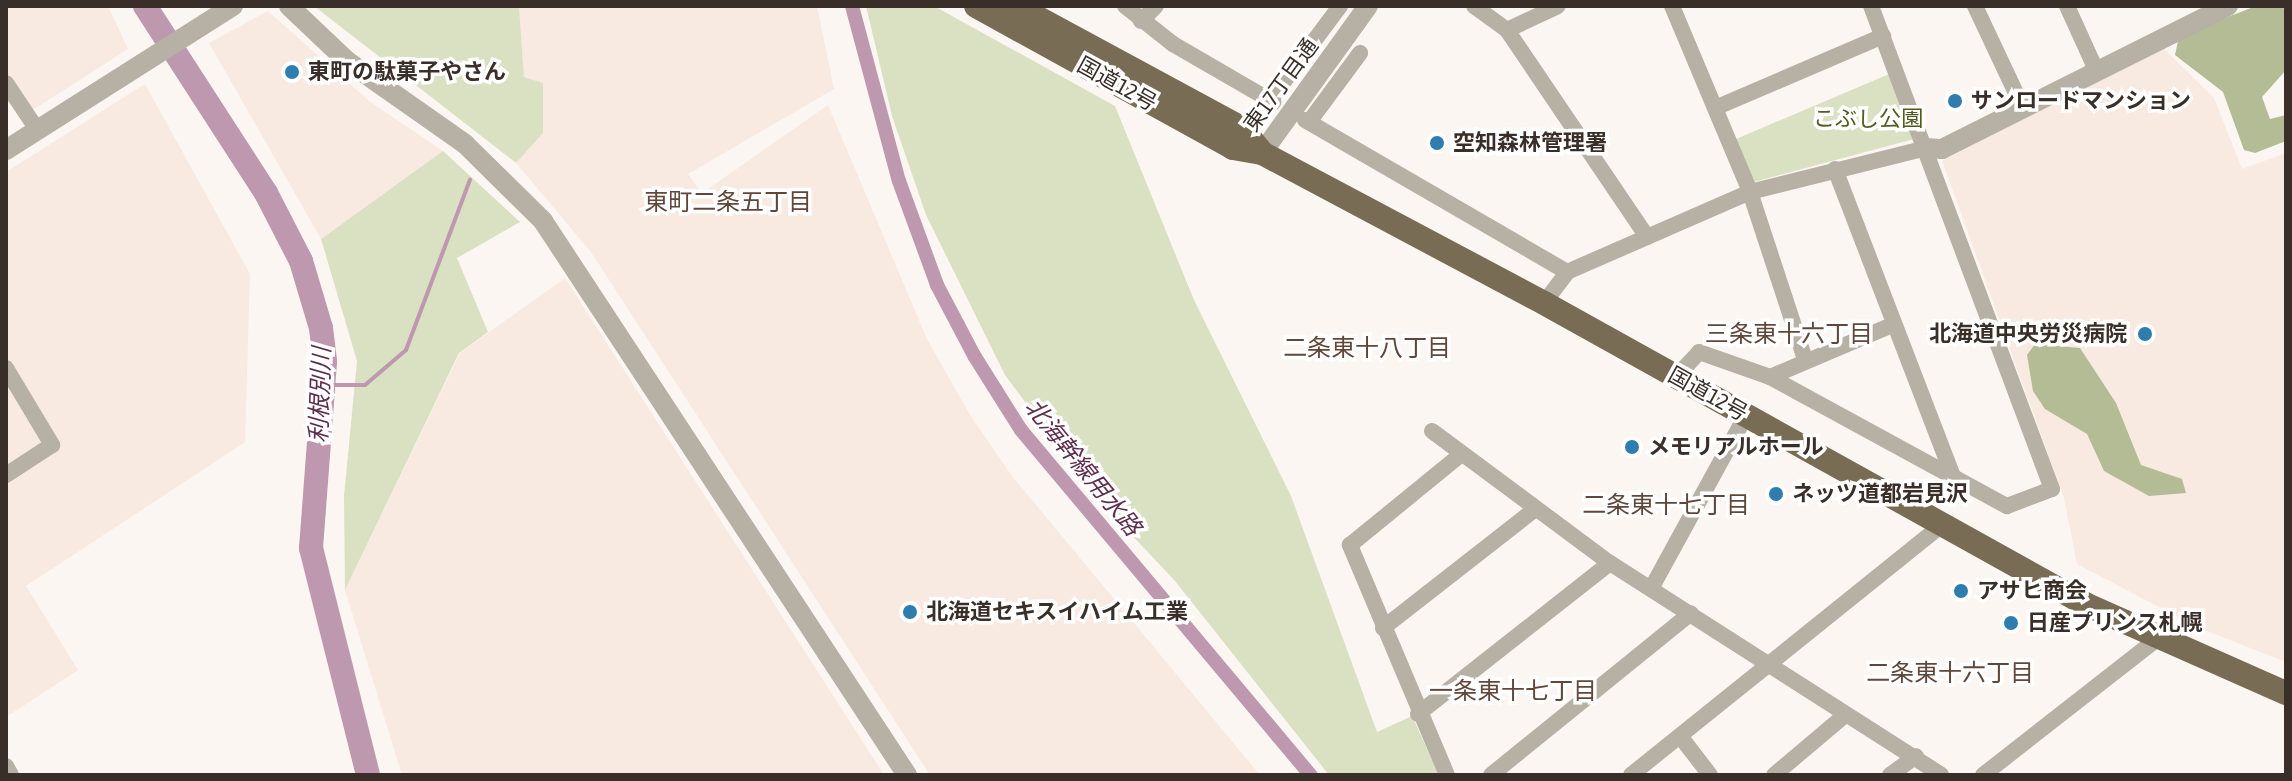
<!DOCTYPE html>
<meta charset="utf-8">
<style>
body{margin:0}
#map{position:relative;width:2292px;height:781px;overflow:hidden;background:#fcf6f2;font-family:"Asap Condensed","Noto Sans JP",sans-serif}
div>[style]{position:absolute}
.built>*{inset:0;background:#f8e9e1}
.green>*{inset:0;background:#dae1c2}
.forest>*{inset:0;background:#b4bc96}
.stream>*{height:4px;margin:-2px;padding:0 2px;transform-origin:2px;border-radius:2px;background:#bd98ae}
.canal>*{height:14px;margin:-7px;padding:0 7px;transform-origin:7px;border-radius:7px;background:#bd98ae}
.river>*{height:24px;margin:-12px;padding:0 12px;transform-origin:12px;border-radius:12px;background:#bd98ae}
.minor>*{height:16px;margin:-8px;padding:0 8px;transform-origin:8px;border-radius:8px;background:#b7b0a5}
.tertiary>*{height:20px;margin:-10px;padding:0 10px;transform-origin:10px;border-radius:10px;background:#b7b0a5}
.trunk>*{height:24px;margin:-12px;padding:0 12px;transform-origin:12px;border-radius:12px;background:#786c54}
.dots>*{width:22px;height:22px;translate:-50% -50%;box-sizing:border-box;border:4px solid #fff;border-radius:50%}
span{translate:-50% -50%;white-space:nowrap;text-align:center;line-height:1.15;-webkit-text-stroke:7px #fff;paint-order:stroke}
.poi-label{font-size:22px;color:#392e28;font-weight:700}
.left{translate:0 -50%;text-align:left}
.right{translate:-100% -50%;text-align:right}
.street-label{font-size:22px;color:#392e28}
.park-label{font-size:22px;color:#515b20}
.neighbourhood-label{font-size:24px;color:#60473a}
.water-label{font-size:24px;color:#5e2e4d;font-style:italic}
.frame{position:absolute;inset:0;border:8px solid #392e28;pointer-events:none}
</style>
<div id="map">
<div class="built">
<div style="clip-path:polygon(6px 6px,108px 6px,128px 49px,31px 111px,6px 72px)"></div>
<div style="clip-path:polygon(519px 6px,817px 6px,834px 89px,688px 174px,702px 193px,828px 105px,927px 339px,970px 415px,1012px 476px,1260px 775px,930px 775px,591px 252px,516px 163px,543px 132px,524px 78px)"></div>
<div style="clip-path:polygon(268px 11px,369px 101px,443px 151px,321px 239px,209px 43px)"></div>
<div style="clip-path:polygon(2162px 47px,2214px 98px,2242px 169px,2286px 153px,2286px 662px,2199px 628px,2077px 564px,2064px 498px,1942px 161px)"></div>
<div style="clip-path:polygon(145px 84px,250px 274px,245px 442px,26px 586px,78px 670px,6px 717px,6px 172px)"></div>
<div style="clip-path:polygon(565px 278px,884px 775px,402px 775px,345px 590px,460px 353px)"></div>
</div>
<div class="green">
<div style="clip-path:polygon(314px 6px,519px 6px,524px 77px,543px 83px,543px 133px,516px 163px)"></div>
<div style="clip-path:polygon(866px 6px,934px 6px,1115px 106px,1194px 300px,1291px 496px,1377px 732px,1412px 716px,1439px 775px,1329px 775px,1175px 581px,1096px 497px,1005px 375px,926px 215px,892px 116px)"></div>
<div style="clip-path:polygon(1889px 74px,1914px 139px,1754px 182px,1736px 139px)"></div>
<div style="clip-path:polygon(443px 151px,520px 222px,457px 258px,488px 332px,459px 353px,345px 590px,344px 496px,357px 361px,321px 239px)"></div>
</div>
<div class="forest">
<div style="clip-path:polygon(2256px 6px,2283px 6px,2286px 16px,2286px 70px,2262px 97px,2270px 119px,2286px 115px,2286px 141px,2255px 153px,2244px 150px,2223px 92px,2175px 55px,2179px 36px)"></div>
<div style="clip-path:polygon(2035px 344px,2080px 348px,2116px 403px,2141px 465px,2182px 479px,2186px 493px,2149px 496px,2104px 471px,2087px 434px,2045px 409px,2033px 391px,2027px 355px)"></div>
</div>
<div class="stream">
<div style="left:324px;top:385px;width:41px"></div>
<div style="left:365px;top:385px;width:54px;rotate:-40.5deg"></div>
<div style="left:406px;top:350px;width:182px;rotate:-69.4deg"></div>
</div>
<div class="canal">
<div style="left:852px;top:6px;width:181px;rotate:75deg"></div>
<div style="left:899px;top:181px;width:111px;rotate:69.9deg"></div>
<div style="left:937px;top:285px;width:81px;rotate:62.2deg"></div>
<div style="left:975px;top:357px;width:86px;rotate:57.8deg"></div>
<div style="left:1021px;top:430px;width:451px;rotate:50deg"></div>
</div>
<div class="river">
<div style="left:145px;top:6px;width:223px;rotate:57.1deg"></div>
<div style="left:266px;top:193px;width:76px;rotate:62.8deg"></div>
<div style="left:301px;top:261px;width:70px;rotate:73.4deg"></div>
<div style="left:321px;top:328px;width:34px;rotate:83deg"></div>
<div style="left:325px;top:362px;width:187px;rotate:94.3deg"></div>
<div style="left:311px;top:548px;width:234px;rotate:75.9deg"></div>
</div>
<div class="minor">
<div style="left:1125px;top:6px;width:61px;rotate:38.4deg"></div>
<div style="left:1173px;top:44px;width:116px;rotate:30.1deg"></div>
<div style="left:1474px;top:6px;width:41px;rotate:36deg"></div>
<div style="left:1507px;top:30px;width:250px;rotate:55.9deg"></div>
<div style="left:1672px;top:6px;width:202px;rotate:67.2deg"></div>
<div style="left:1750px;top:192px;width:176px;rotate:71.8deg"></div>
<div style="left:1975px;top:6px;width:113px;rotate:64.8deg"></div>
<div style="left:2067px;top:6px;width:72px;rotate:65.6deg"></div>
<div style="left:1141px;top:21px;width:21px;rotate:-45deg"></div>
<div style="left:1507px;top:30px;width:56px;rotate:-25.2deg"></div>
<div style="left:6px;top:83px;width:58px;rotate:56.3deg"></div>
<div style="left:1270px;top:100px;width:117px;rotate:-53.3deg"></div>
<div style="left:1715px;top:108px;width:183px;rotate:-23.2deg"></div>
<div style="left:1305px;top:120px;width:303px;rotate:30.1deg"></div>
<div style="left:1309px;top:122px;width:86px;rotate:-53.5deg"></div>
<div style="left:1835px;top:169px;width:332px;rotate:69deg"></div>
<div style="left:1544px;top:303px;width:39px;rotate:-53deg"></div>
<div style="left:1567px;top:272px;width:200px;rotate:-23.6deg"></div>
<div style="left:1750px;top:192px;width:181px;rotate:-14deg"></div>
<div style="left:6px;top:368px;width:90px;rotate:59.1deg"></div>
<div style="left:52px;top:445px;width:55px;rotate:146.9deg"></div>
<div style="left:1676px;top:377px;width:34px;rotate:-47deg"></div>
<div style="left:1699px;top:352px;width:75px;rotate:19.4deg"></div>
<div style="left:1770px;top:377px;width:135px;rotate:-23.1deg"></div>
<div style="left:1770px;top:377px;width:270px;rotate:28.6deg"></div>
<div style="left:2007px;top:506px;width:48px;rotate:-20.7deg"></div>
<div style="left:2052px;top:489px;width:516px;rotate:-110.54deg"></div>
<div style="left:1432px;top:431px;width:222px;rotate:36.6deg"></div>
<div style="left:1610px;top:563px;width:393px;rotate:32.6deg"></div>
<div style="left:1652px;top:587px;width:196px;rotate:-61.3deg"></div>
<div style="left:1383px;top:628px;width:192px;rotate:-38deg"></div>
<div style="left:1418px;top:714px;width:244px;rotate:-38.2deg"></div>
<div style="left:1680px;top:736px;width:49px;rotate:52.4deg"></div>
<div style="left:6px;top:766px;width:10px;rotate:61deg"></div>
<div style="left:1447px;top:775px;width:250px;rotate:-112.9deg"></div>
<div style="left:1350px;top:545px;width:139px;rotate:-39.2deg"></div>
<div style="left:1491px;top:775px;width:257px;rotate:-39deg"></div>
<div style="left:1631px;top:775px;width:400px;rotate:-38.8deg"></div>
<div style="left:1774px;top:775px;width:92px;rotate:-40.1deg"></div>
<div style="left:1890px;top:775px;width:32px;rotate:-36deg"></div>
<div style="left:1983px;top:775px;width:219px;rotate:-38deg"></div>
</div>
<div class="tertiary">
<div style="left:289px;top:6px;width:80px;rotate:43.5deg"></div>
<div style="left:347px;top:61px;width:144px;rotate:35.1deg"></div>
<div style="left:465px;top:144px;width:110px;rotate:44.6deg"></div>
<div style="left:543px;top:221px;width:663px;rotate:56.69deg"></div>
<div style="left:1926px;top:148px;width:16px;rotate:4deg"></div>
<div style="left:1942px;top:149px;width:320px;rotate:-26.6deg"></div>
<div style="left:6px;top:150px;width:269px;rotate:-32.4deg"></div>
<div style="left:1262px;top:153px;width:181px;rotate:-54.2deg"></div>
</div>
<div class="trunk">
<div style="left:976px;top:6px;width:294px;rotate:28.9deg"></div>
<div style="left:1233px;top:148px;width:29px;rotate:10deg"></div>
<div style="left:1262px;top:153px;width:319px;rotate:28deg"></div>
<div style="left:1544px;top:303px;width:621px;rotate:29.08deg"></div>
<div style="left:2087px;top:605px;width:218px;rotate:23.9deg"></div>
<div style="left:1016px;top:6px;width:257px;rotate:28.4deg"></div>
<div style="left:1242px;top:128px;width:32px;rotate:51deg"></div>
</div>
<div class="dots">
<div style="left:292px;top:72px;background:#2f7cae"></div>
<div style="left:1955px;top:101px;background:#2f7cae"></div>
<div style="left:1437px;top:143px;background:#2f7cae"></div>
<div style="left:2145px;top:334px;background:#2f7cae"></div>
<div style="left:1632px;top:447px;background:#2f7cae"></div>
<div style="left:1776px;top:494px;background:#2f7cae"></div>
<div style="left:1961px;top:591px;background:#2f7cae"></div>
<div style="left:910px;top:612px;background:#2f7cae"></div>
<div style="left:2011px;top:623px;background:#2f7cae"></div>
</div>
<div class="poi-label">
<span class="left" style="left:308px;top:72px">東町の駄菓子やさん</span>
<span class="left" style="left:1971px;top:101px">サンロードマンション</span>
<span class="left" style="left:1453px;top:143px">空知森林管理署</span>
<span class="right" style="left:2127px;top:334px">北海道中央労災病院</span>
<span class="left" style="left:1648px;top:447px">メモリアルホール</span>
<span class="left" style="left:1792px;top:494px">ネッツ道都岩見沢</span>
<span class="left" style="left:1977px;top:591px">アサヒ商会</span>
<span class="left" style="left:926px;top:612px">北海道セキスイハイム工業</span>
<span class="left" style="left:2027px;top:623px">日産プリンス札幌</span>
</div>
<div class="street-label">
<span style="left:1117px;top:84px;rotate:29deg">国道12号</span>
<span style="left:1281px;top:85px;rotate:-54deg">東17丁目通</span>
<span style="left:1708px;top:394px;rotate:29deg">国道12号</span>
</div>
<div class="park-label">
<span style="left:1868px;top:119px">こぶし公園</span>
</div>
<div class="neighbourhood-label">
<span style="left:728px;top:202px">東町二条五丁目</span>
<span style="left:1789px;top:334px">三条東十六丁目</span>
<span style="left:1367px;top:348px">二条東十八丁目</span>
<span style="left:1666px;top:505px">二条東十七丁目</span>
<span style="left:1950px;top:673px">二条東十六丁目</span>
<span style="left:1513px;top:691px">一条東十七丁目</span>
</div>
<div class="water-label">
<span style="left:320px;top:395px;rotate:-88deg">利根別川</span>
<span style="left:1083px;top:467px;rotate:51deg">北海幹線用水路</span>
</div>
<div class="frame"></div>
</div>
